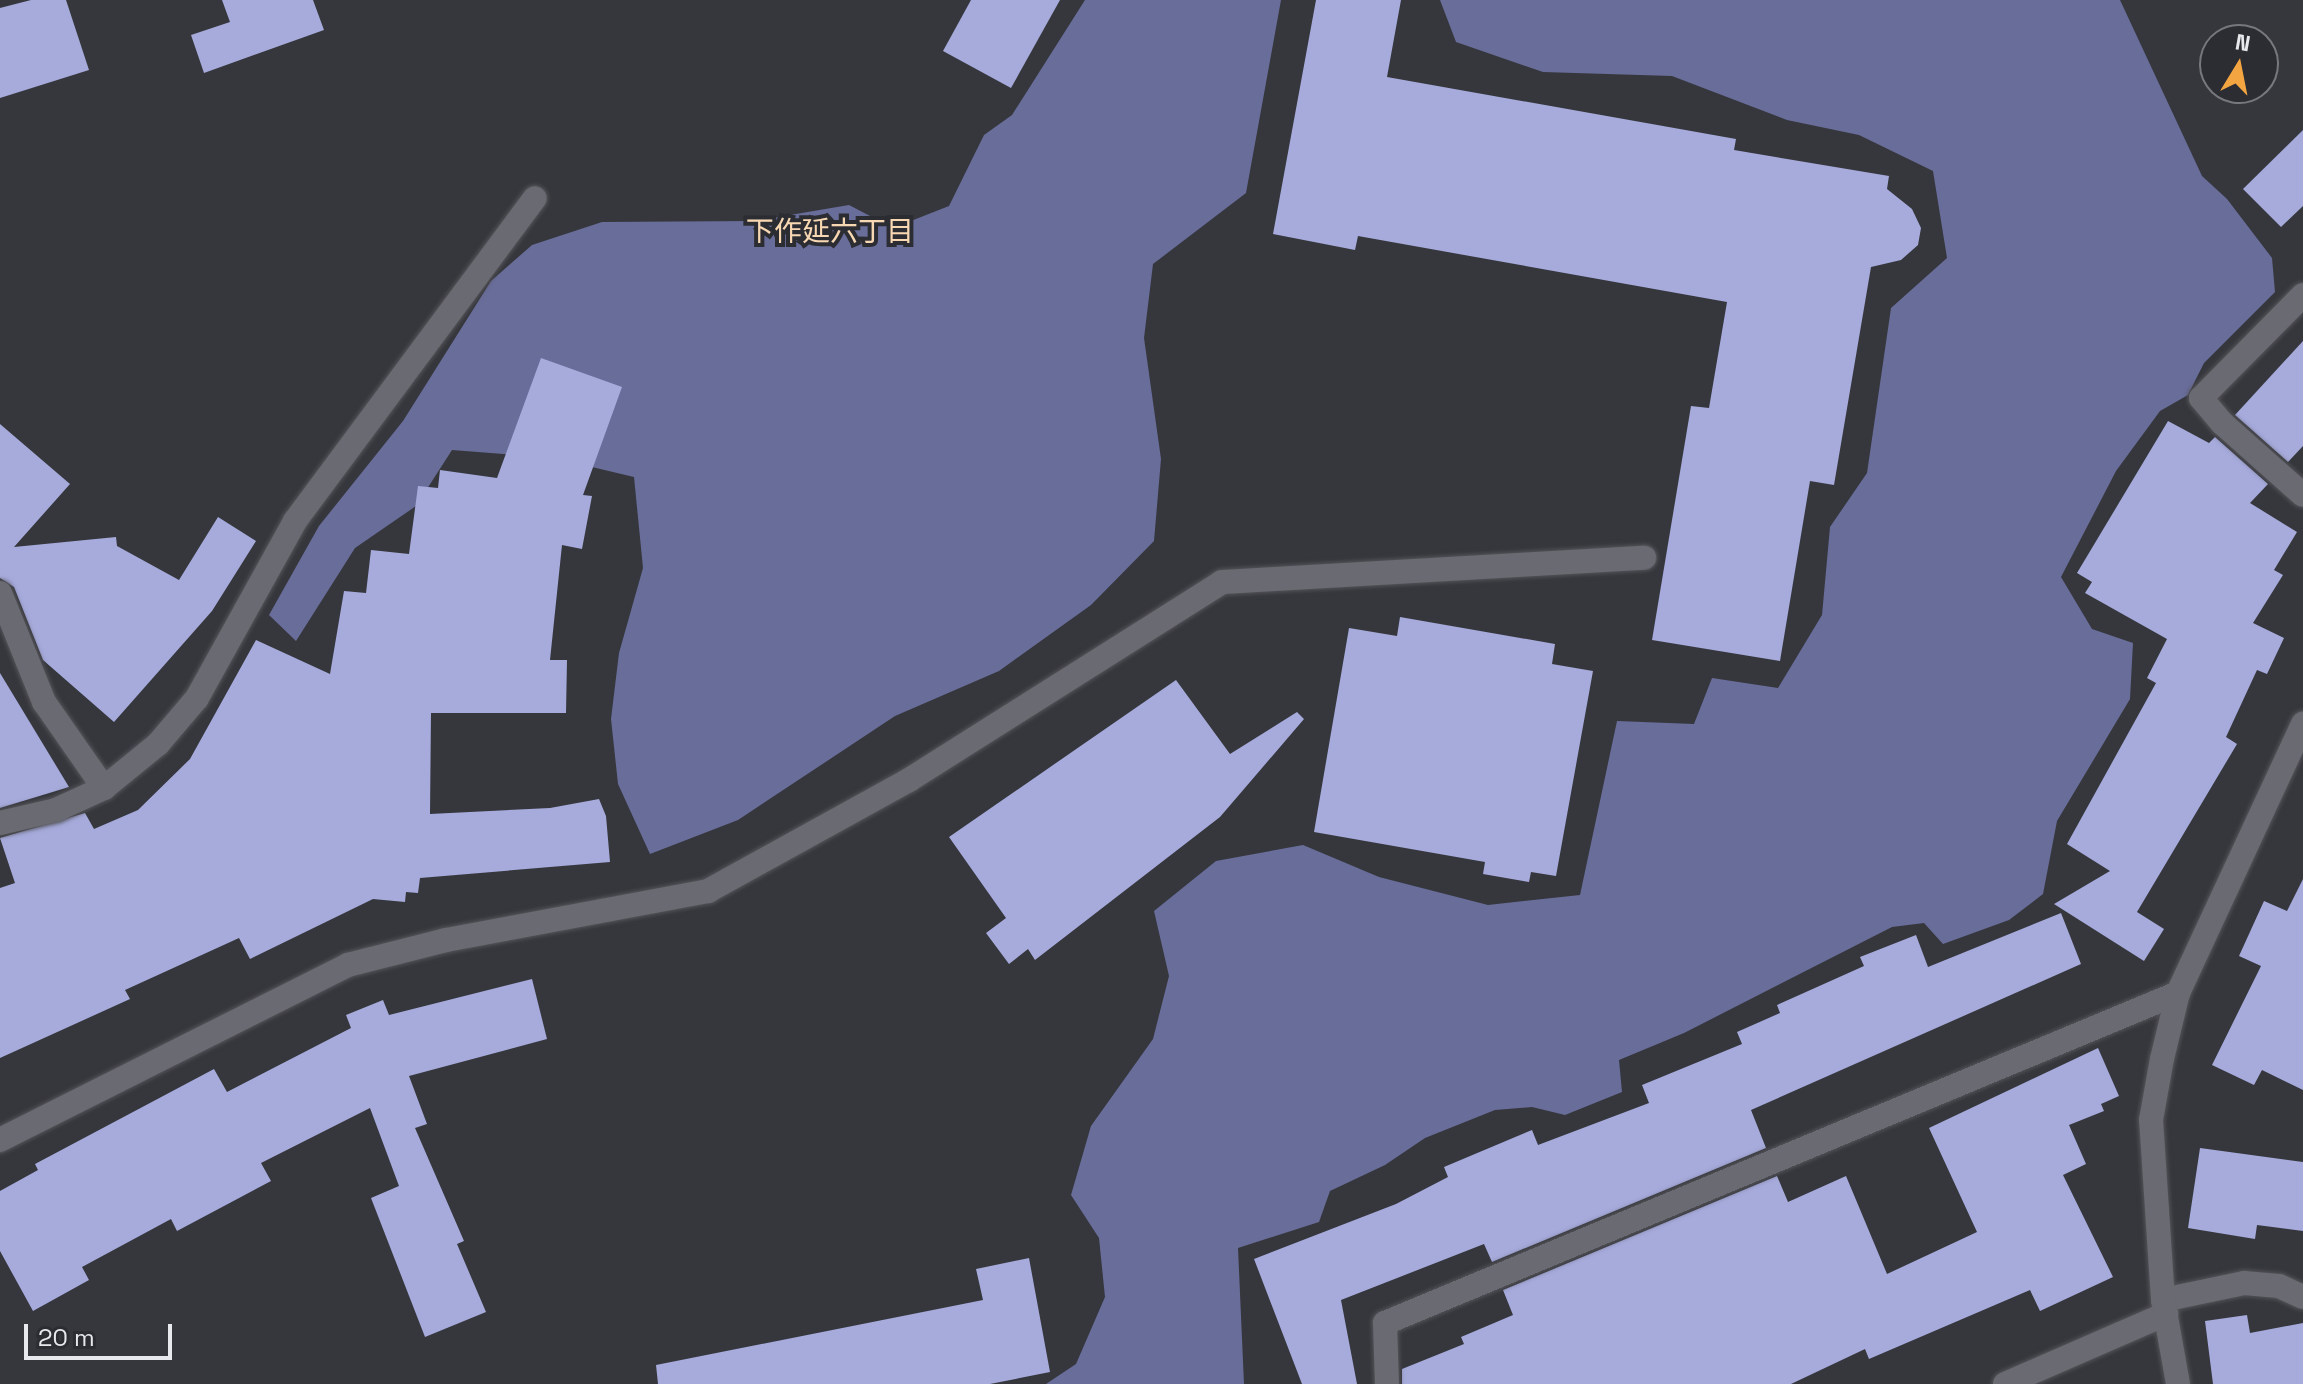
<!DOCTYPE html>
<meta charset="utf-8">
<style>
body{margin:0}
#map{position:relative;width:2303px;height:1384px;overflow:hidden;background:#36373d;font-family:"Space Grotesk","Noto Sans JP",sans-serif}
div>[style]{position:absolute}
.forest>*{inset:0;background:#696d9a}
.building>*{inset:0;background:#a6abdc}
.roads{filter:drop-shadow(0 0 2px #535358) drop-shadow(0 0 2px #535358)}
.street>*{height:24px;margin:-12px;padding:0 12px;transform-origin:12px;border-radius:12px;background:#696a72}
.secondary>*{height:24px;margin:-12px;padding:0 12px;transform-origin:12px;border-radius:12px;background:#696a72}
span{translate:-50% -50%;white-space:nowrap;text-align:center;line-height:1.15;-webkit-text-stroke:8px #2c2d33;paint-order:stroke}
.neighbourhood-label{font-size:28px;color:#f8d7b3}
.north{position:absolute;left:2199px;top:24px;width:80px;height:80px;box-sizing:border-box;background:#2c2d33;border:2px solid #77787d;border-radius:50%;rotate:10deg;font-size:22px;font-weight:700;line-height:32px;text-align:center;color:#e8e9ed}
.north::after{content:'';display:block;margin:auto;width:28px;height:36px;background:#f2a541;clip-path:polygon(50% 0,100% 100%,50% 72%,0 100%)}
.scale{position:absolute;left:24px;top:1324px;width:148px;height:36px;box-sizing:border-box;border:4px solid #e8e9ed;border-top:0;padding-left:10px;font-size:24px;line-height:28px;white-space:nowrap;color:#e8e9ed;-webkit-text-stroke:6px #2c2d33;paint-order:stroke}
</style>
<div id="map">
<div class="forest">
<div style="clip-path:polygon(1085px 0,1281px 0,1246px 193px,1153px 264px,1144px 338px,1161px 459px,1154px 541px,1091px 605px,999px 671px,895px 716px,738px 820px,650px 854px,618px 784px,611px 719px,619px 653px,643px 568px,634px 477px,554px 458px,452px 450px,416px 506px,355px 548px,296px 641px,269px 615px,319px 526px,403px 421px,491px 281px,532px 245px,602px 222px,755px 221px,849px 205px,893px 228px,949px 206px,984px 135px,1012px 115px)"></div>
<div style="clip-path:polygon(1440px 0,2120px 0,2202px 176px,2227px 199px,2272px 258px,2275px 292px,2204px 363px,2188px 395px,2160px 411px,2116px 471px,2061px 577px,2092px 629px,2133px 643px,2130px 699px,2057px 821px,2043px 894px,2009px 920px,1943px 944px,1924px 923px,1892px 927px,1684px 1033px,1619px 1060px,1622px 1092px,1565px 1115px,1532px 1107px,1495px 1110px,1425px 1138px,1385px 1165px,1330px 1191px,1319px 1222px,1238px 1248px,1244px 1384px,1046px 1384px,1076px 1364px,1105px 1297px,1099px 1238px,1071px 1195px,1091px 1126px,1153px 1039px,1169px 976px,1154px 911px,1216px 861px,1303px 845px,1379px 877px,1488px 905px,1580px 895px,1617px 721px,1694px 724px,1712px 678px,1778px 688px,1822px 615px,1830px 527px,1867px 473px,1891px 308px,1947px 258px,1933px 171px,1859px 135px,1787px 120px,1672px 76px,1543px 72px,1456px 42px)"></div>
</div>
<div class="building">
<div style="clip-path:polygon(31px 0,66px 0,89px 70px,0 98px,0 8px)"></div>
<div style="clip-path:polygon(222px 0,313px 0,324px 30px,204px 73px,191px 35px,230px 22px)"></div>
<div style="clip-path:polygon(971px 0,1060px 0,1011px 88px,943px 51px)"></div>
<div style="clip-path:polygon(1316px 0,1401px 0,1387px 77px,1736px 139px,1734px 150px,1889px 176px,1887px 189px,1912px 209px,1921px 228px,1918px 245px,1901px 260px,1871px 267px,1834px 485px,1810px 481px,1780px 661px,1652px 640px,1691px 406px,1709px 408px,1727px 302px,1358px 236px,1355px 250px,1273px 234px)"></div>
<div style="clip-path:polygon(2303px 130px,2303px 206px,2281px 227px,2243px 189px)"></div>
<div style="clip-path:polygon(2303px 341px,2303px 446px,2288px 462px,2235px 415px)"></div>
<div style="clip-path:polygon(541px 358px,622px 387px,583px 495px,592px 496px,582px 549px,562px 545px,550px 660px,567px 660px,566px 713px,431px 713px,430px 814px,550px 808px,599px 799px,606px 816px,610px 862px,420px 878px,418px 893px,406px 892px,405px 902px,373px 899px,250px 959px,239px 938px,125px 990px,130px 999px,0 1058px,0 888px,15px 883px,0 838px,85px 813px,94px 829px,138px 810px,190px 759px,256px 640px,330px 674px,344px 591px,366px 593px,371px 550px,409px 554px,418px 486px,438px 488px,440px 470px,497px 478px)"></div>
<div style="clip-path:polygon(2168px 421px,2209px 443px,2215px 437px,2268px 484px,2250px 503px,2297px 532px,2274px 570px,2283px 575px,2253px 623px,2284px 638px,2267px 674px,2257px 670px,2226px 737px,2237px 744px,2137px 912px,2164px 929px,2144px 961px,2054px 904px,2110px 871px,2067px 844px,2156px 683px,2147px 678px,2167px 639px,2085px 593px,2092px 582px,2077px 573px)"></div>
<div style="clip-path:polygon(0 424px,70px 484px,14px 547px,116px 537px,117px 546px,179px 580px,218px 517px,256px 541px,212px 611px,114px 722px,43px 660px,14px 587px,0 578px)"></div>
<div style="clip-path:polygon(1400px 617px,1555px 644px,1552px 664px,1593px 671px,1556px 876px,1531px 872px,1529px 882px,1483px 874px,1485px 862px,1314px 832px,1349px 628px,1397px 636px)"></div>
<div style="clip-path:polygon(0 673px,69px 787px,0 808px)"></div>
<div style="clip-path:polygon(1176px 680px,1230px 754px,1297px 712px,1304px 719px,1220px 817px,1035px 960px,1028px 949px,1009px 964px,986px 933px,1006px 918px,949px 837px)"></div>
<div style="clip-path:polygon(2303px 879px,2303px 1090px,2262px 1070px,2254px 1085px,2212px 1065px,2261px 966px,2239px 956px,2264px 901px,2287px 911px)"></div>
<div style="clip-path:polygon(2061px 913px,2081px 964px,1751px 1110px,1766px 1148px,1492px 1262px,1484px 1244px,1341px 1300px,1357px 1384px,1302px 1384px,1254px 1259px,1396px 1204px,1448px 1177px,1444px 1167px,1532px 1130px,1538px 1145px,1649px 1103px,1642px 1085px,1742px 1044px,1737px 1032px,1780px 1013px,1777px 1005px,1864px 966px,1860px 957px,1916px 935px,1928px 967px)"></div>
<div style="clip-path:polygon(532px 979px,547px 1039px,409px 1076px,427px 1124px,415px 1128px,464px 1241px,457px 1244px,486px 1312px,425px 1337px,371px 1198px,399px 1186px,370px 1108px,261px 1163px,271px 1181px,177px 1231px,171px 1219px,82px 1267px,89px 1280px,33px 1311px,0 1251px,0 1191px,38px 1170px,35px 1164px,214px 1069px,227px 1092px,351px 1028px,346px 1015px,383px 1000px,389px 1015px)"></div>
<div style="clip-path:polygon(2098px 1048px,2119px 1096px,2101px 1104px,2104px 1111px,2069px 1125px,2086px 1164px,2063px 1175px,2113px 1277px,2040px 1311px,2030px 1290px,1869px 1359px,1865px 1349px,1791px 1384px,1402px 1384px,1402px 1369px,1464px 1344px,1461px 1337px,1513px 1315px,1503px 1290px,1777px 1176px,1788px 1202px,1846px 1176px,1887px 1274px,1977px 1232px,1929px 1128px)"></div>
<div style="clip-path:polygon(2200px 1148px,2303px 1162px,2303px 1231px,2257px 1225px,2255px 1239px,2188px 1228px)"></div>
<div style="clip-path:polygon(1029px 1258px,1050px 1372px,990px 1384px,658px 1384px,656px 1365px,983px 1300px,976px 1269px)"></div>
<div style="clip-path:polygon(2247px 1315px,2250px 1333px,2303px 1323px,2303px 1384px,2213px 1384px,2205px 1321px)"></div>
</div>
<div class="roads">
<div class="street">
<div style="left:2303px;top:295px;width:145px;rotate:134.7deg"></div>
<div style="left:2201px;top:398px;width:33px;rotate:50deg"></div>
<div style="left:2222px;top:423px;width:108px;rotate:41.6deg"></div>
<div style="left:0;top:593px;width:118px;rotate:68deg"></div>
<div style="left:44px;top:702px;width:105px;rotate:55.1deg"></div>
<div style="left:0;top:823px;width:57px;rotate:-13.1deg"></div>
<div style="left:56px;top:810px;width:53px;rotate:-24.6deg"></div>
<div style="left:104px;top:788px;width:70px;rotate:-39.2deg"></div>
<div style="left:158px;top:744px;width:60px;rotate:-49.7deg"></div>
<div style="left:197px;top:698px;width:202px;rotate:-61deg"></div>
<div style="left:295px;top:521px;width:402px;rotate:-53.4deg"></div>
<div style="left:0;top:1140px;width:390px;rotate:-26.7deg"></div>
<div style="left:348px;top:965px;width:101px;rotate:-14.3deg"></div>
<div style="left:446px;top:940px;width:267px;rotate:-10.6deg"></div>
<div style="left:708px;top:891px;width:230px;rotate:-28.9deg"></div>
<div style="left:909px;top:780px;width:370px;rotate:-32.3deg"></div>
<div style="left:1222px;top:582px;width:423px;rotate:-3.3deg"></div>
<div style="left:2163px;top:1300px;width:83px;rotate:-11.9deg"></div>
<div style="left:2244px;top:1283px;width:35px;rotate:5deg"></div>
<div style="left:2279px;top:1286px;width:26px;rotate:25deg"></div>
<div style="left:1387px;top:1384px;width:61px;rotate:-91.9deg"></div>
<div style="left:1385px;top:1323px;width:859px;rotate:-22.59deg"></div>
<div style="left:2005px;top:1384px;width:176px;rotate:-23.5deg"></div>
</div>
<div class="secondary">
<div style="left:2178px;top:1384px;width:85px;rotate:-100.1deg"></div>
<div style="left:2163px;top:1300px;width:180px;rotate:-93.8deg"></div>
<div style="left:2151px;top:1120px;width:62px;rotate:-79.8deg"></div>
<div style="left:2162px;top:1059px;width:68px;rotate:-76.4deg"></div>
<div style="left:2178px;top:993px;width:297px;rotate:-65.1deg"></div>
</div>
</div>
<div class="neighbourhood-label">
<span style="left:830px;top:231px">下作延六丁目</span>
</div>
<div class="north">N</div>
<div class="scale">20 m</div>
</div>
